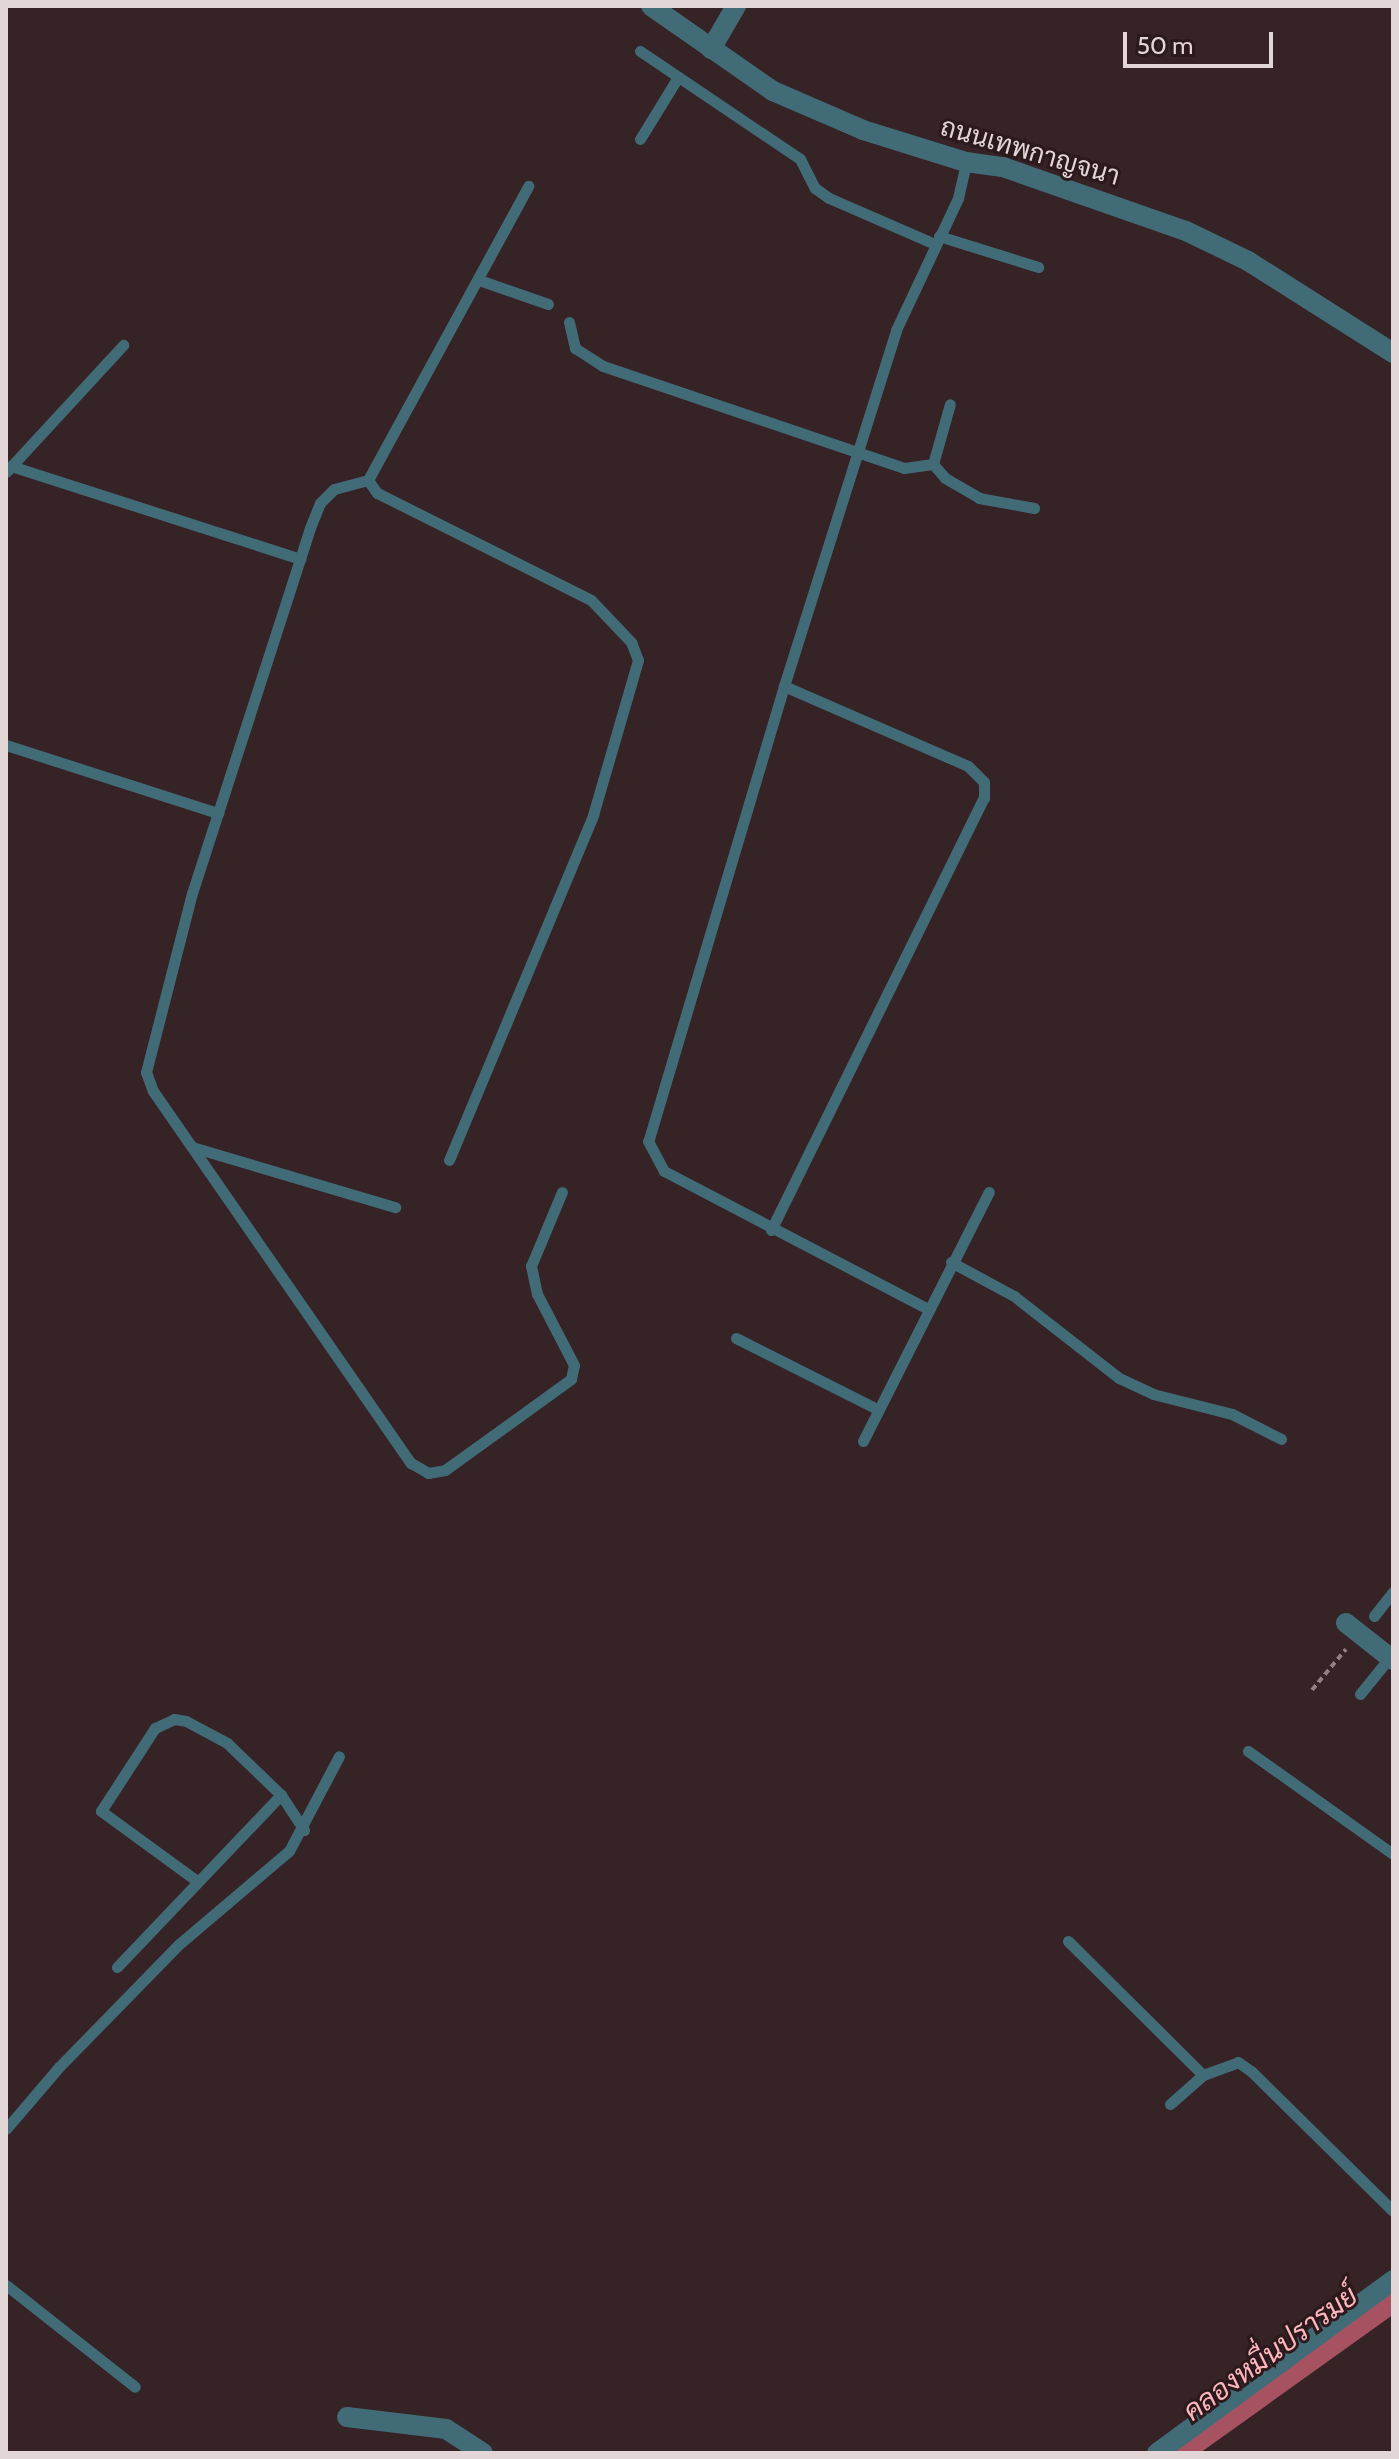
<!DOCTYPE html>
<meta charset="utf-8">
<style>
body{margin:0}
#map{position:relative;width:1399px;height:2459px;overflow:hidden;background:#352325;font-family:Cabin,Sarabun,sans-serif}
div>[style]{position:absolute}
.canal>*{height:22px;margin:-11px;padding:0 11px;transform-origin:11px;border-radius:11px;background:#a65260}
.path>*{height:4px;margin-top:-2px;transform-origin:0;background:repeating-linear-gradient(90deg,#908182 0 6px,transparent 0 10px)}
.service>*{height:11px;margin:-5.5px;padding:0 5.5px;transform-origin:5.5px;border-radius:5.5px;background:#426b78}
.minor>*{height:20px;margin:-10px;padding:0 10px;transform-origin:10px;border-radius:10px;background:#426b78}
.tertiary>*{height:20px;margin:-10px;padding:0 10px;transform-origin:10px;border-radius:10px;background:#426b78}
span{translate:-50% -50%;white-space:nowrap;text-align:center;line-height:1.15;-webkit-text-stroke:6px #2b191b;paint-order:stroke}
.street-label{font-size:26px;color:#e2d6d7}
.water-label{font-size:28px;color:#fdb6be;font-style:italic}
.frame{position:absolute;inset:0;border:8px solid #e2d6d7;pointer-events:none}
.scale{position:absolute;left:1123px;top:32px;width:150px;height:36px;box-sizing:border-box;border:4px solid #e2d6d7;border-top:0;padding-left:10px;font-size:24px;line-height:28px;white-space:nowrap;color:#e2d6d7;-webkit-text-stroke:6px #2b191b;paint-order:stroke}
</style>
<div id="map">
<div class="canal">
<div style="left:1181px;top:2453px;width:261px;rotate:-35.6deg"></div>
</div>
<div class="path">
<div style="left:1312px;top:1690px;width:53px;rotate:-50.3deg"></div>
</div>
<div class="service">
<div style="left:640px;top:51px;width:193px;rotate:34deg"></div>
<div style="left:800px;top:159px;width:33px;rotate:63deg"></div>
<div style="left:815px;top:188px;width:17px;rotate:36deg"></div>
<div style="left:829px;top:198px;width:116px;rotate:23.5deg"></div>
<div style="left:640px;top:139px;width:73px;rotate:-58.5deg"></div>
<div style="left:939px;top:236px;width:104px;rotate:17.4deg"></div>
<div style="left:479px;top:280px;width:73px;rotate:19.2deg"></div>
<div style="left:569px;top:322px;width:27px;rotate:77deg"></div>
<div style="left:575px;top:348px;width:33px;rotate:33deg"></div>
<div style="left:603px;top:366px;width:318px;rotate:18.7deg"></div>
<div style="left:904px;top:468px;width:29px;rotate:-8deg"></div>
<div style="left:933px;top:464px;width:62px;rotate:-74.2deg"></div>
<div style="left:933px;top:464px;width:18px;rotate:49deg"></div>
<div style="left:945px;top:478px;width:39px;rotate:30deg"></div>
<div style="left:979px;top:498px;width:56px;rotate:10.3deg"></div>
<div style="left:11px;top:466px;width:304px;rotate:17.8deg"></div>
<div style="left:6px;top:472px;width:173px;rotate:-47.3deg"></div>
<div style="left:368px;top:480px;width:35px;rotate:165deg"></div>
<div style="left:334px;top:489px;width:20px;rotate:135deg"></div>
<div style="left:320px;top:503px;width:27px;rotate:112deg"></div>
<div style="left:310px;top:528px;width:384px;rotate:107.9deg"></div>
<div style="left:192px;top:893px;width:185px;rotate:104.4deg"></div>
<div style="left:146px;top:1072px;width:20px;rotate:70deg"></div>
<div style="left:153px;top:1091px;width:453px;rotate:55.3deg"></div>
<div style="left:411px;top:1463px;width:20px;rotate:30deg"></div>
<div style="left:428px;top:1473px;width:17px;rotate:-10deg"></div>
<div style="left:445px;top:1470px;width:155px;rotate:-35.8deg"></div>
<div style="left:571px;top:1379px;width:14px;rotate:-78deg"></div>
<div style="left:574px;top:1365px;width:80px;rotate:-117.5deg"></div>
<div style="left:537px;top:1294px;width:29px;rotate:-102deg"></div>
<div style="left:531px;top:1266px;width:80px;rotate:-67.3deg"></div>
<div style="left:784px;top:686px;width:475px;rotate:106.6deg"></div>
<div style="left:648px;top:1141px;width:34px;rotate:62deg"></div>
<div style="left:664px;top:1171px;width:296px;rotate:27.6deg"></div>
<div style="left:6px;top:745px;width:223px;rotate:17.8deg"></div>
<div style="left:192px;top:1147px;width:212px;rotate:16.5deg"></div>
<div style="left:449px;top:1160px;width:374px;rotate:-67.3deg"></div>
<div style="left:593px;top:815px;width:161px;rotate:-73.8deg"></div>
<div style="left:638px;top:660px;width:19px;rotate:-111deg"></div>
<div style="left:631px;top:642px;width:58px;rotate:-133.6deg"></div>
<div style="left:591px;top:600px;width:239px;rotate:-153.4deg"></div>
<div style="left:377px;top:493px;width:16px;rotate:-125deg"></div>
<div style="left:368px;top:480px;width:335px;rotate:-61.4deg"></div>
<div style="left:771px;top:1230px;width:482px;rotate:-63.8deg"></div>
<div style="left:984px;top:798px;width:16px;rotate:-90deg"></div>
<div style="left:984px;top:782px;width:23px;rotate:-135deg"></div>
<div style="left:968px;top:766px;width:201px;rotate:-156.5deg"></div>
<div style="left:784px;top:686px;width:373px;rotate:-72.5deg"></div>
<div style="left:896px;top:330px;width:146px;rotate:-64.8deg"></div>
<div style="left:958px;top:198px;width:37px;rotate:-77deg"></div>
<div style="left:951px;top:1262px;width:72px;rotate:28.4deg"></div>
<div style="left:1014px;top:1296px;width:133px;rotate:38deg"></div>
<div style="left:1119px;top:1378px;width:38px;rotate:25deg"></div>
<div style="left:1153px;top:1394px;width:81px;rotate:14.2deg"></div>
<div style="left:1232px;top:1414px;width:55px;rotate:27deg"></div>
<div style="left:736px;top:1338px;width:156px;rotate:26.7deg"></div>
<div style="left:863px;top:1441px;width:279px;rotate:-63.2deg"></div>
<div style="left:1374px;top:1616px;width:31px;rotate:-52deg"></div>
<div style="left:1360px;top:1694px;width:48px;rotate:-51deg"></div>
<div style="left:1248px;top:1751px;width:178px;rotate:35.4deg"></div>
<div style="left:197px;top:1881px;width:119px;rotate:-143.9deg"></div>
<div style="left:101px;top:1811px;width:99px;rotate:-57deg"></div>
<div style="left:155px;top:1728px;width:21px;rotate:-25deg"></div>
<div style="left:174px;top:1719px;width:12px;rotate:9deg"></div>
<div style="left:186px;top:1721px;width:47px;rotate:28.2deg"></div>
<div style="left:227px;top:1743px;width:75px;rotate:43.9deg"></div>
<div style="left:281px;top:1795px;width:42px;rotate:56.7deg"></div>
<div style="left:1068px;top:1941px;width:190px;rotate:44.8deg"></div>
<div style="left:1203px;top:2075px;width:44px;rotate:138.7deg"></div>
<div style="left:117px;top:1967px;width:238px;rotate:-46.4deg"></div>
<div style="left:1203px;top:2075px;width:37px;rotate:-20deg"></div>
<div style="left:1238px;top:2062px;width:16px;rotate:35deg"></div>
<div style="left:1251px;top:2071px;width:199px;rotate:44.6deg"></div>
<div style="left:6px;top:2129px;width:82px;rotate:-49.5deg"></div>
<div style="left:59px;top:2067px;width:170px;rotate:-45.7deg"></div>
<div style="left:178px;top:1945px;width:145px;rotate:-40.3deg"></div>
<div style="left:289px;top:1851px;width:107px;rotate:-62.2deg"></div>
<div style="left:6px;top:2285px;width:164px;rotate:38.3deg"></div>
</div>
<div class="minor">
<div style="left:711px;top:49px;width:50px;rotate:-59.8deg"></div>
<div style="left:1346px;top:1623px;width:60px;rotate:38.2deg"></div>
<div style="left:347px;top:2417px;width:100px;rotate:6.9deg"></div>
<div style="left:446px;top:2429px;width:44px;rotate:33deg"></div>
<div style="left:1157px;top:2453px;width:293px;rotate:-36.2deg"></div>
</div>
<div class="tertiary">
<div style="left:651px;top:6px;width:149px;rotate:34.9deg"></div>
<div style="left:773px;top:91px;width:98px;rotate:23.4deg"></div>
<div style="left:863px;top:130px;width:108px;rotate:17.3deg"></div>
<div style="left:966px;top:162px;width:37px;rotate:8deg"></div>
<div style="left:1003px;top:167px;width:194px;rotate:19.3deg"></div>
<div style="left:1186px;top:231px;width:69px;rotate:25.8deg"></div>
<div style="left:1248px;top:261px;width:172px;rotate:32.4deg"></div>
</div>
<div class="street-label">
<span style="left:1030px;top:152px;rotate:16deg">ถนนเทพกาญจนา</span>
</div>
<div class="water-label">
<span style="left:1270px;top:2353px;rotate:-36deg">คลองหมื่นปรารมย์</span>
</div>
<div class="frame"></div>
<div class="scale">50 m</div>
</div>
